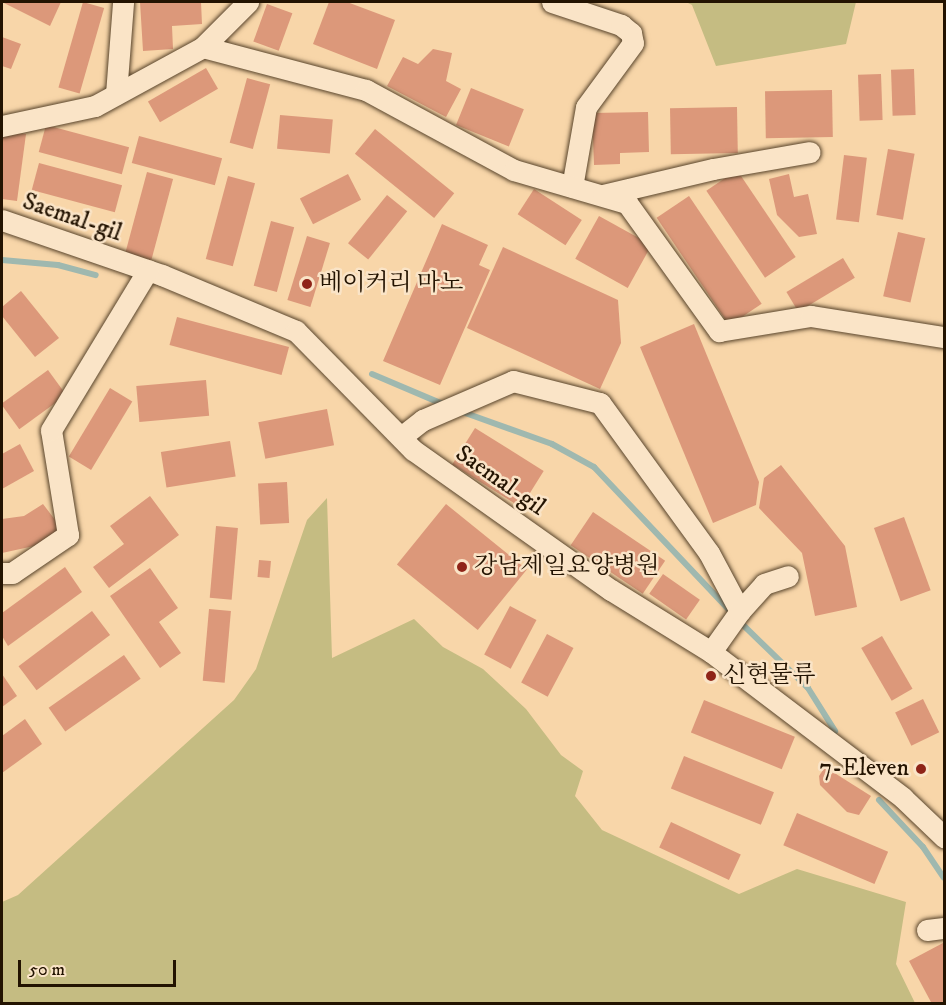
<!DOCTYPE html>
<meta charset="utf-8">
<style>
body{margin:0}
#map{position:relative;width:946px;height:1005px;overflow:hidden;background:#f8d6a9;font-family:"IM FELL DW Pica","Noto Serif KR",serif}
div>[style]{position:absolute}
.green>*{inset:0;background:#c5bc82}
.stream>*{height:6px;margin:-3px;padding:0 3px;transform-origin:3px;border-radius:3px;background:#9fb8af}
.building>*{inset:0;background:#dc987a;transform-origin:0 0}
.roads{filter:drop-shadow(0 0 2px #58442b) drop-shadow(0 0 2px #58442b)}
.minor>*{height:21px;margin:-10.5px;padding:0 10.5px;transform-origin:10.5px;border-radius:10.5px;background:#fae4c7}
.dots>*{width:16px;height:16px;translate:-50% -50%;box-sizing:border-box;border:3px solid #fae4c7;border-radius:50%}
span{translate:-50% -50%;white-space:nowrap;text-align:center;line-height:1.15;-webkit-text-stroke:5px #fae4c7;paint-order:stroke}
.street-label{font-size:24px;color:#231301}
.poi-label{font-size:24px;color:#231301}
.left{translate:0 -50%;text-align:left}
.right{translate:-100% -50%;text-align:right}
.frame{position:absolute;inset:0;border:3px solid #231301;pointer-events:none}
.scale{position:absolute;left:18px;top:960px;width:158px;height:27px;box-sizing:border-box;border:3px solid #231301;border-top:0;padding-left:8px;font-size:18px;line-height:21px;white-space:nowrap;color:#231301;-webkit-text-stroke:4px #fae4c7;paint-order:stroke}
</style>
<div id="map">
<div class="green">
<div style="clip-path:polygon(686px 2px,856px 2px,846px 44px,716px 66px,692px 5px)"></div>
<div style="clip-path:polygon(327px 498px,332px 658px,414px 619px,443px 647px,483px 669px,526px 709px,561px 755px,583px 771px,575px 796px,602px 830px,739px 894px,797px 869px,906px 902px,896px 964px,915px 1003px,2px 1003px,2px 902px,18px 895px,234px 700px,256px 669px,307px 520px)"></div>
</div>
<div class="stream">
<div style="left:2px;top:260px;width:56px;rotate:5.1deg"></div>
<div style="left:58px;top:265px;width:39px;rotate:15deg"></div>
<div style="left:372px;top:374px;width:79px;rotate:23deg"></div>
<div style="left:457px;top:410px;width:101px;rotate:19.7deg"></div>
<div style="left:552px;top:444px;width:48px;rotate:28.7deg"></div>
<div style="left:594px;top:467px;width:198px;rotate:46.6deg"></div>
<div style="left:739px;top:621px;width:96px;rotate:44.2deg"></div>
<div style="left:808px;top:688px;width:51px;rotate:57.9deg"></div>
<div style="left:879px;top:800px;width:64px;rotate:46.9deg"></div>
<div style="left:923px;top:847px;width:37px;rotate:56deg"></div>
</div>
<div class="building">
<div style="clip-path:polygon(2px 2px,61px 2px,50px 26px)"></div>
<div style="left:83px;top:2px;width:22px;height:89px;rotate:16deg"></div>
<div style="clip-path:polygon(140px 2px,201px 2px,202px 24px,172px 26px,173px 49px,143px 51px)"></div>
<div style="clip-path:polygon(329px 2px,347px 2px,395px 20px,377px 69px,313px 44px)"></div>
<div style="left:267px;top:4px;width:27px;height:40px;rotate:20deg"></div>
<div style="clip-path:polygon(2px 37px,21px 44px,11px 69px,2px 66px)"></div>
<div style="clip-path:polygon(433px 49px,452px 53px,446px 81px,461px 89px,446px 117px,387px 86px,403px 57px,418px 64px)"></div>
<div style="left:206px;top:68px;width:24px;height:67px;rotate:60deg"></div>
<div style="left:914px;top:69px;width:46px;height:23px;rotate:88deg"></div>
<div style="left:881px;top:74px;width:46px;height:23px;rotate:88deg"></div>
<div style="left:247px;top:78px;width:24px;height:67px;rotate:15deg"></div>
<div style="left:471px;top:88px;width:57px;height:40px;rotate:22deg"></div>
<div style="left:832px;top:90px;width:47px;height:67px;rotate:89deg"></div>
<div style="left:737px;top:107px;width:46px;height:67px;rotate:89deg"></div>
<div style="clip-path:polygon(648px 112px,649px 152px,620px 153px,620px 164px,594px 165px,592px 113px)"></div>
<div style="left:280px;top:115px;width:53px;height:34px;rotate:5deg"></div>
<div style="left:46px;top:125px;width:86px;height:28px;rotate:15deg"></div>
<div style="left:375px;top:129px;width:102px;height:32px;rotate:39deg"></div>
<div style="clip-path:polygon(3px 131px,26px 134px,17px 201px,2px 199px)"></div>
<div style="left:139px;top:136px;width:86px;height:28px;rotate:15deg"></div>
<div style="left:888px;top:149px;width:27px;height:67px;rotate:10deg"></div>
<div style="left:844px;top:155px;width:23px;height:65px;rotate:7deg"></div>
<div style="left:39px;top:163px;width:86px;height:28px;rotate:15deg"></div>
<div style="left:737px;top:170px;width:105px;height:37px;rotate:56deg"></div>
<div style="left:147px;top:172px;width:27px;height:87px;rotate:15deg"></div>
<div style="left:348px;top:174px;width:29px;height:54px;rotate:63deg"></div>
<div style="clip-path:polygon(789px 174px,794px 197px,808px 194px,817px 234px,799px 237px,777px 215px,769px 179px)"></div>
<div style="left:228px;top:176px;width:28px;height:86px;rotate:15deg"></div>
<div style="left:534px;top:189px;width:57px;height:30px;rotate:33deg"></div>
<div style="left:387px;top:195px;width:26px;height:62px;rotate:39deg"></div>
<div style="left:689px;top:196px;width:130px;height:39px;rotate:56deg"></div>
<div style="left:599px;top:216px;width:60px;height:49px;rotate:29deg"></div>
<div style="left:271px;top:221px;width:24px;height:67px;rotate:15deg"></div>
<div style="clip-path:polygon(442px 224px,488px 245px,479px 265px,490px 270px,440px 385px,383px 361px)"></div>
<div style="left:898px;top:232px;width:28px;height:66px;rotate:13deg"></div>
<div style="left:307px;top:236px;width:24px;height:67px;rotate:17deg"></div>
<div style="clip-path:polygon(503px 247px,618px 300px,621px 343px,600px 389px,467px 328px)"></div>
<div style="left:843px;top:258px;width:23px;height:66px;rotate:59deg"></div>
<div style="clip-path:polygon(21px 291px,59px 338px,35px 357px,2px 316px,2px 307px)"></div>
<div style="left:177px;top:317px;width:116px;height:29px;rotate:15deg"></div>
<div style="clip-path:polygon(694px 324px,759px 482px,756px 505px,713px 523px,640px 347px)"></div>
<div style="left:48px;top:370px;width:31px;height:58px;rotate:54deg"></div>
<div style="left:206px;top:380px;width:36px;height:70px;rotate:85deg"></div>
<div style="left:110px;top:388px;width:26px;height:80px;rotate:31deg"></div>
<div style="left:327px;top:409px;width:37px;height:70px;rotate:79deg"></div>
<div style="left:475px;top:428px;width:81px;height:43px;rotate:32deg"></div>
<div style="left:230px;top:441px;width:36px;height:70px;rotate:81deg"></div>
<div style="clip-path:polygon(20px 444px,34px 471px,2px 489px,2px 454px)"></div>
<div style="clip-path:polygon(781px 465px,845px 546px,857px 607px,815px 616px,802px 553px,759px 508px,764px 478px)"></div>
<div style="left:287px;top:482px;width:41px;height:29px;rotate:87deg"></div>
<div style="clip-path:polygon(150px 496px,179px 535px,109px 588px,93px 567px,124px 544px,110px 526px)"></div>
<div style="clip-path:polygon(43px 504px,62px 529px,34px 546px,2px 553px,2px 519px,24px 516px)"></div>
<div style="left:446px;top:504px;width:104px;height:78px;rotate:39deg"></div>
<div style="left:593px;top:512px;width:87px;height:40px;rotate:34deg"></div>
<div style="left:904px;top:517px;width:78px;height:32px;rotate:70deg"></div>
<div style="left:216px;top:526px;width:22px;height:72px;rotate:5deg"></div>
<div style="left:259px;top:560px;width:12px;height:17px;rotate:5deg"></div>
<div style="clip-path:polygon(65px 567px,82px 592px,8px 646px,2px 636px,2px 613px)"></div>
<div style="clip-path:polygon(150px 568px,178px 608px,159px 622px,181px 653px,160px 668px,110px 596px)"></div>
<div style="left:663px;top:574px;width:45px;height:24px;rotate:35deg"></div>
<div style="left:510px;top:606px;width:30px;height:55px;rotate:28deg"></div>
<div style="left:209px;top:609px;width:22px;height:72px;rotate:5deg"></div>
<div style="left:92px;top:611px;width:30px;height:92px;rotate:53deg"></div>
<div style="left:547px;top:634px;width:30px;height:55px;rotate:28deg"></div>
<div style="left:882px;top:636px;width:61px;height:24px;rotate:60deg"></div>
<div style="left:124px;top:655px;width:29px;height:92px;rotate:55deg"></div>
<div style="clip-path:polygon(2px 674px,17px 696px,2px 707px)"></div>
<div style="left:923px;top:699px;width:37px;height:31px;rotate:64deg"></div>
<div style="left:704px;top:700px;width:98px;height:35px;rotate:22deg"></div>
<div style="clip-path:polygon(25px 719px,42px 744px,2px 773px,2px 736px)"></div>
<div style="left:684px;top:756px;width:97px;height:35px;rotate:22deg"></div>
<div style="clip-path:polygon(825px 767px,871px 796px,859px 815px,847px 812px,820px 785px,819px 776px)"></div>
<div style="left:797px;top:813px;width:99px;height:35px;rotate:23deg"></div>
<div style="left:671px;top:822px;width:77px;height:28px;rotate:25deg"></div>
<div style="clip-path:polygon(943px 943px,944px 1004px,932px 1004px,909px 961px)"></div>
</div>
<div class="roads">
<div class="minor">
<div style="left:552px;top:2px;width:73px;rotate:18.4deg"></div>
<div style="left:621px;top:25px;width:13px;rotate:39deg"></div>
<div style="left:631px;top:33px;width:10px;rotate:79deg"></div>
<div style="left:633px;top:43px;width:79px;rotate:126.3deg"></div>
<div style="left:586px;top:107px;width:81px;rotate:99.9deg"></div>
<div style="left:203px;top:47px;width:64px;rotate:-45deg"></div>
<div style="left:116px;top:94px;width:92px;rotate:-85.6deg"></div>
<div style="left:2px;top:126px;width:95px;rotate:-12.1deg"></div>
<div style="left:95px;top:106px;width:123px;rotate:-28.6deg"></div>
<div style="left:203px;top:47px;width:169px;rotate:14.8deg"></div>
<div style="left:366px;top:90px;width:168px;rotate:28.4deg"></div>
<div style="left:514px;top:170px;width:118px;rotate:16.3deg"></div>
<div style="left:627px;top:203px;width:158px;rotate:54.3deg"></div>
<div style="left:719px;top:331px;width:93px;rotate:-9.3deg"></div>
<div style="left:811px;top:316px;width:135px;rotate:9deg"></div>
<div style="left:603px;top:195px;width:113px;rotate:-13.3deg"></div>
<div style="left:713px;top:169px;width:98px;rotate:-9.9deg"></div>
<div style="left:2px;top:220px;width:169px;rotate:19deg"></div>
<div style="left:162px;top:275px;width:145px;rotate:22.7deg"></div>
<div style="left:296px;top:331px;width:167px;rotate:45.5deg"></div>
<div style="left:413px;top:450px;width:242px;rotate:35.3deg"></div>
<div style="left:611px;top:590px;width:118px;rotate:31.8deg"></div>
<div style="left:711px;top:652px;width:241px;rotate:37.2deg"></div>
<div style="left:903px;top:798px;width:57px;rotate:43.6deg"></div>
<div style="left:401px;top:437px;width:28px;rotate:-38deg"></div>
<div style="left:423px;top:420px;width:98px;rotate:-23.4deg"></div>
<div style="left:513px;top:381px;width:90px;rotate:14.2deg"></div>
<div style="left:600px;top:403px;width:185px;rotate:54deg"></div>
<div style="left:709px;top:553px;width:66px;rotate:61.9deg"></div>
<div style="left:740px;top:611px;width:50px;rotate:125.3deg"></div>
<div style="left:2px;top:573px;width:10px"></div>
<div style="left:12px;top:573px;width:68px;rotate:-34.2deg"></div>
<div style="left:68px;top:535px;width:106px;rotate:-99.2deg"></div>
<div style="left:51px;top:430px;width:187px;rotate:-58.8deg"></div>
<div style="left:740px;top:611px;width:36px;rotate:-48deg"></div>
<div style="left:764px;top:584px;width:25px;rotate:-18deg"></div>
<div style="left:927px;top:930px;width:17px;rotate:-7deg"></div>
</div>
</div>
<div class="dots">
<div style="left:307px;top:284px;background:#8f2418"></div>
<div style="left:462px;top:567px;background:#8f2418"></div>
<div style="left:711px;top:676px;background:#8f2418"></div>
<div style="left:921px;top:769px;background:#8f2418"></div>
</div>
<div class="street-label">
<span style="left:72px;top:218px;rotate:19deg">Saemal-gil</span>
<span style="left:500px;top:481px;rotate:35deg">Saemal-gil</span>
</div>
<div class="poi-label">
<span class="left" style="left:319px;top:284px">베이커리 마노</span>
<span class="left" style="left:474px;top:567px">강남제일요양병원</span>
<span class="left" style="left:723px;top:676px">신현물류</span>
<span class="right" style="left:909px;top:769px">7-Eleven</span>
</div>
<div class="frame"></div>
<div class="scale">50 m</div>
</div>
